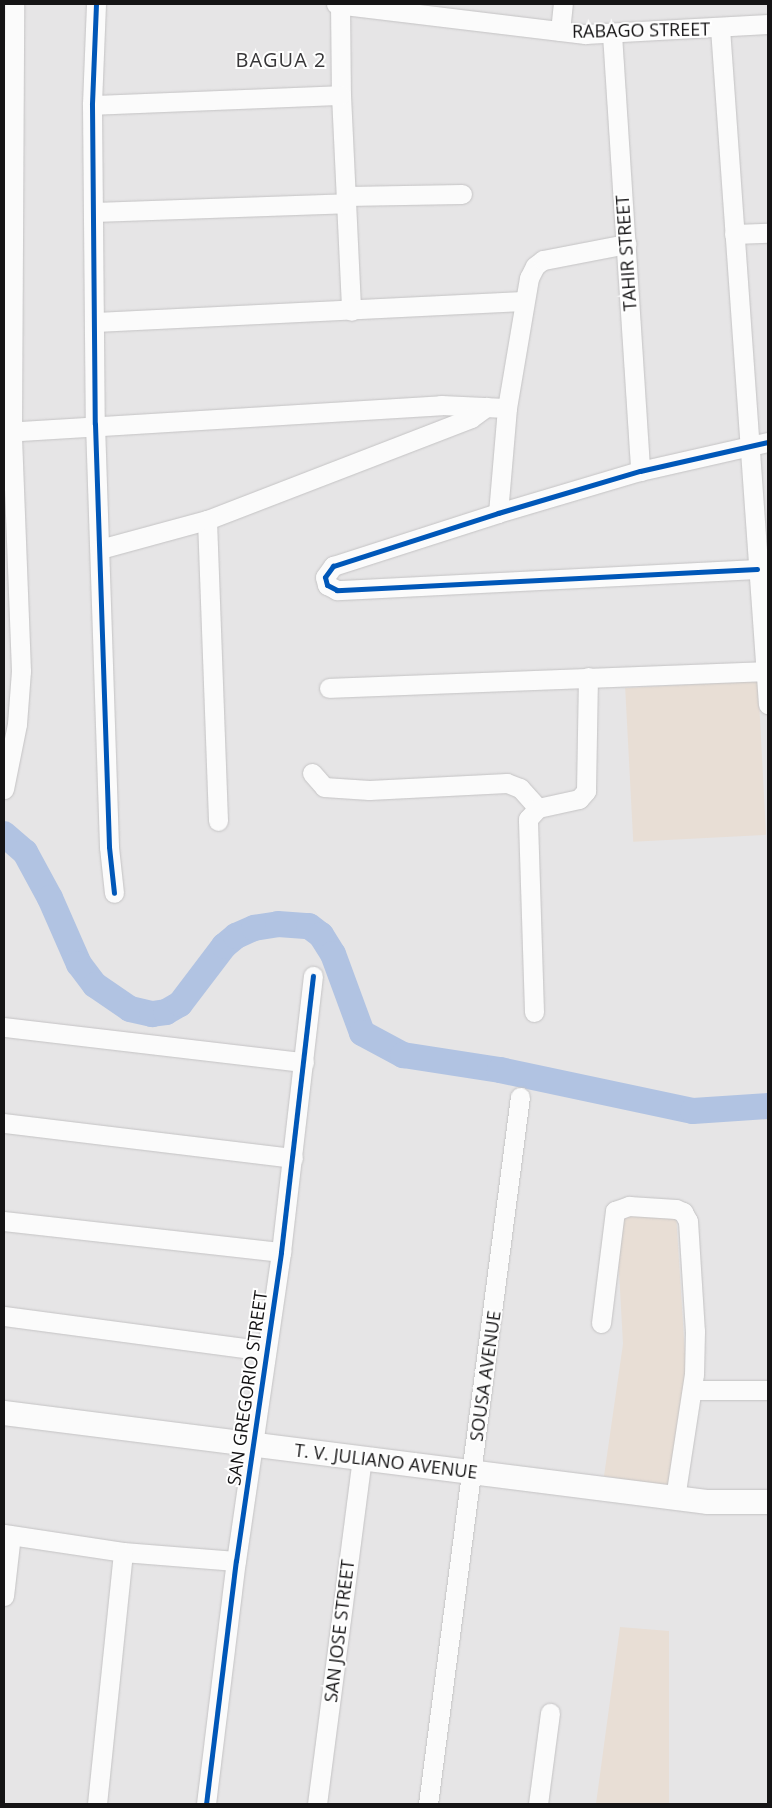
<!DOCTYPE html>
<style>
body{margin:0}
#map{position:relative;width:772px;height:1808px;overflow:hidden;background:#e6e5e6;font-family:"Open Sans",sans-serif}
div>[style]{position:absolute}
.education>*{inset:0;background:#e8ded5;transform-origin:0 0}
.river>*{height:26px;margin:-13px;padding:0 13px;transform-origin:13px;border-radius:13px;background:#b1c3e2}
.roads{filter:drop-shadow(0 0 1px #c4c3c4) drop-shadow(0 0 1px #c4c3c4)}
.minor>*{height:19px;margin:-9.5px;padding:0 9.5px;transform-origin:9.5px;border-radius:9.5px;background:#fbfbfb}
.major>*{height:24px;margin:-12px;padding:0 12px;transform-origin:12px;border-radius:12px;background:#fbfbfb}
.cycleway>*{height:5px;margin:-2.5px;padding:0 2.5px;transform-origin:2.5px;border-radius:2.5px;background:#0057b8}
span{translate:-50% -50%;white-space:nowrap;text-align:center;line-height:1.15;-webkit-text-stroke:4px #fff;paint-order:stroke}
.street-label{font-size:18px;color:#151415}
.quarter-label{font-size:20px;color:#383739;letter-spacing:1px}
.frame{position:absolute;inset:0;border:5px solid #151415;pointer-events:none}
</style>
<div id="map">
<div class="education">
<div style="left:758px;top:681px;width:154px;height:133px;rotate:87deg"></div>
<div style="clip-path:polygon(676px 1214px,687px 1385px,672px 1488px,604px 1476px,623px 1344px,616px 1217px)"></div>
<div style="clip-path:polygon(620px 1627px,669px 1631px,669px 1804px,596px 1804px)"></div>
</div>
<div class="river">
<div style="left:4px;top:834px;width:28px;rotate:41deg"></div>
<div style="left:25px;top:852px;width:52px;rotate:61.5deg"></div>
<div style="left:50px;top:898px;width:72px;rotate:66.3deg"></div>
<div style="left:79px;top:964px;width:26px;rotate:53deg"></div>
<div style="left:95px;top:985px;width:42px;rotate:34.4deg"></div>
<div style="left:130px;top:1009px;width:23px;rotate:13deg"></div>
<div style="left:152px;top:1014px;width:14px;rotate:-8deg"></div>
<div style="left:166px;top:1012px;width:16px;rotate:-30deg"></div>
<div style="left:180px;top:1004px;width:73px;rotate:-52.8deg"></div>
<div style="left:224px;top:946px;width:16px;rotate:-40deg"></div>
<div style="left:236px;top:936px;width:20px;rotate:-24deg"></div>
<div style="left:254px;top:928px;width:24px;rotate:-9deg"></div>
<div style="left:278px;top:924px;width:31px;rotate:4deg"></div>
<div style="left:309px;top:926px;width:15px;rotate:37deg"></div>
<div style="left:321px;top:935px;width:22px;rotate:58deg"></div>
<div style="left:333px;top:954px;width:84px;rotate:69.8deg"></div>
<div style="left:362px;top:1033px;width:47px;rotate:28.2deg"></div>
<div style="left:403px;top:1055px;width:98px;rotate:8.8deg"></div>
<div style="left:500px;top:1070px;width:197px;rotate:12deg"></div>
<div style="left:693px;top:1111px;width:75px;rotate:-3.8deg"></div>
</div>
<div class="roads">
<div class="minor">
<div style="left:96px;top:4px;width:101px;rotate:92.3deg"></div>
<div style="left:92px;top:105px;width:319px;rotate:89.5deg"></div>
<div style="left:95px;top:424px;width:423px;rotate:88.1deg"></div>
<div style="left:109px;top:847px;width:46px;rotate:83.8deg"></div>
<div style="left:336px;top:4px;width:251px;rotate:6.9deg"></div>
<div style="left:585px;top:34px;width:183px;rotate:-3.1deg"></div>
<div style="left:340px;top:4px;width:91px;rotate:89.4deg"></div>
<div style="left:341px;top:95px;width:216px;rotate:87.3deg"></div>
<div style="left:720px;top:28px;width:678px;rotate:85.94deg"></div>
<div style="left:560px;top:31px;width:27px;rotate:-84deg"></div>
<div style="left:612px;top:34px;width:438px;rotate:86.3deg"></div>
<div style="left:92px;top:105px;width:249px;rotate:-2.3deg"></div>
<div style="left:346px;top:196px;width:116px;rotate:-1deg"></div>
<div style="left:94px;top:212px;width:252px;rotate:-2deg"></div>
<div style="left:734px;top:234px;width:34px;rotate:-2deg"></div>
<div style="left:95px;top:322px;width:429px;rotate:-2.8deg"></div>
<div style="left:4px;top:432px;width:438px;rotate:-3.5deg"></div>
<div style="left:441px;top:405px;width:66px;rotate:2.6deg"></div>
<div style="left:498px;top:513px;width:105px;rotate:-85.1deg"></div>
<div style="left:507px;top:408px;width:132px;rotate:-80.4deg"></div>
<div style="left:529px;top:278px;width:13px;rotate:-63deg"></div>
<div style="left:535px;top:266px;width:10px;rotate:-37deg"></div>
<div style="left:543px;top:260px;width:85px;rotate:-10.9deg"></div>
<div style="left:207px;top:520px;width:301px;rotate:87.9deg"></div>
<div style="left:100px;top:549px;width:111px;rotate:-15.2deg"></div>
<div style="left:207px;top:520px;width:283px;rotate:-21.1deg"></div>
<div style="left:471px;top:418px;width:19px;rotate:-36deg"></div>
<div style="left:757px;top:569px;width:421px;rotate:177.1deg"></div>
<div style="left:337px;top:590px;width:11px;rotate:-153deg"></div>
<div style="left:327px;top:585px;width:8px;rotate:-104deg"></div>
<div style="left:325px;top:577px;width:14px;rotate:-54deg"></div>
<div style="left:333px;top:566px;width:173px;rotate:-17.8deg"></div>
<div style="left:498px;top:513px;width:148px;rotate:-16.5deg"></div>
<div style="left:640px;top:471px;width:131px;rotate:-12.8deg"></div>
<div style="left:329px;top:688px;width:437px;rotate:-2.2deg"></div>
<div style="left:312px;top:773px;width:18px;rotate:49deg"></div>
<div style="left:324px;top:787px;width:45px;rotate:3.8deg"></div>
<div style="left:369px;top:790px;width:138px;rotate:-2.9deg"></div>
<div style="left:507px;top:783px;width:14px;rotate:21deg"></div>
<div style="left:520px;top:788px;width:27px;rotate:48deg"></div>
<div style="left:4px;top:789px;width:66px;rotate:-78.7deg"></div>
<div style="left:17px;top:724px;width:53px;rotate:-85.7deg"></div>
<div style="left:21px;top:671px;width:239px;rotate:-92.2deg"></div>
<div style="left:12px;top:432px;width:428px;rotate:-89.7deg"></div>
<div style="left:534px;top:1012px;width:193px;rotate:-91.8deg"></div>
<div style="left:528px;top:819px;width:15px;rotate:-48deg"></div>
<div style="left:538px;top:808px;width:42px;rotate:-12.4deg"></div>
<div style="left:579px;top:799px;width:11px;rotate:-49deg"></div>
<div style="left:586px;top:791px;width:114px;rotate:-89deg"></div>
<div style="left:4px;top:1027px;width:302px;rotate:6.7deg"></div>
<div style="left:4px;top:1123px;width:291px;rotate:6.9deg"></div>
<div style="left:4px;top:1221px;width:279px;rotate:6.4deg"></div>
<div style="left:4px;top:1316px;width:263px;rotate:7.6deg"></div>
<div style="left:601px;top:1323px;width:113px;rotate:-82.9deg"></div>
<div style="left:615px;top:1211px;width:15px;rotate:-20deg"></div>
<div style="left:629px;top:1206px;width:47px;rotate:3.7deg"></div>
<div style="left:676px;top:1209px;width:8px;rotate:23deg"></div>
<div style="left:683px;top:1212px;width:10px;rotate:61deg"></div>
<div style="left:688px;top:1221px;width:110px;rotate:86.4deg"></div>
<div style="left:695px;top:1331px;width:43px;rotate:91.3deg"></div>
<div style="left:694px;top:1374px;width:125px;rotate:98.7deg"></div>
<div style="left:692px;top:1390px;width:76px"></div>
<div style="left:4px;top:1534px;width:120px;rotate:8.6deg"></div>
<div style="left:123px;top:1552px;width:113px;rotate:4.6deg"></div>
<div style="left:4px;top:1596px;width:61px;rotate:-83.5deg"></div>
<div style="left:97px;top:1804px;width:253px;rotate:-84.1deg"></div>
<div style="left:206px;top:1804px;width:245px;rotate:-83deg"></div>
<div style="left:236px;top:1561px;width:312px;rotate:-81.7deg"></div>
<div style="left:281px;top:1252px;width:278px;rotate:-83.4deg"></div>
<div style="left:317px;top:1804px;width:348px;rotate:-82.6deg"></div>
<div style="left:428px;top:1804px;width:713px;rotate:-82.59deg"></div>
<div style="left:538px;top:1804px;width:92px;rotate:-82.5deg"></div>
</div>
<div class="major">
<div style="left:4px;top:1413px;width:710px;rotate:7.21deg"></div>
<div style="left:708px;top:1502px;width:60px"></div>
</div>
</div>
<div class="cycleway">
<div style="left:96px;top:4px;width:101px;rotate:92.3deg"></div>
<div style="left:92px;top:105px;width:319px;rotate:89.5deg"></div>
<div style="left:95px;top:424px;width:423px;rotate:88.1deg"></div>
<div style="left:109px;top:847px;width:46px;rotate:83.8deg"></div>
<div style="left:757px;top:569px;width:421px;rotate:177.1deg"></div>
<div style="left:337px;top:590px;width:11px;rotate:-153deg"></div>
<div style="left:327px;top:585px;width:8px;rotate:-104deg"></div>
<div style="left:325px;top:577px;width:14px;rotate:-54deg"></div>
<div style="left:333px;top:566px;width:173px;rotate:-17.8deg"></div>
<div style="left:498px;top:513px;width:148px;rotate:-16.5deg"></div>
<div style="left:640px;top:471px;width:131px;rotate:-12.8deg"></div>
<div style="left:206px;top:1804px;width:245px;rotate:-83deg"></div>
<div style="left:236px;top:1561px;width:312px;rotate:-81.7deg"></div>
<div style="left:281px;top:1252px;width:278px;rotate:-83.4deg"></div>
</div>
<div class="street-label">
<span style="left:641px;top:30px;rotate:-1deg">RABAGO STREET</span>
<span style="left:626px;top:253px;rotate:-94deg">TAHIR STREET</span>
<span style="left:485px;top:1376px;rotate:-82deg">SOUSA AVENUE</span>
<span style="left:247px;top:1388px;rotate:-82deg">SAN GREGORIO STREET</span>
<span style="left:386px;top:1461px;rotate:7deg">T. V. JULIANO AVENUE</span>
<span style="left:339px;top:1631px;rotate:-83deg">SAN JOSE STREET</span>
</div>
<div class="quarter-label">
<span style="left:281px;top:59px">BAGUA 2</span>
</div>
<div class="frame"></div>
</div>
